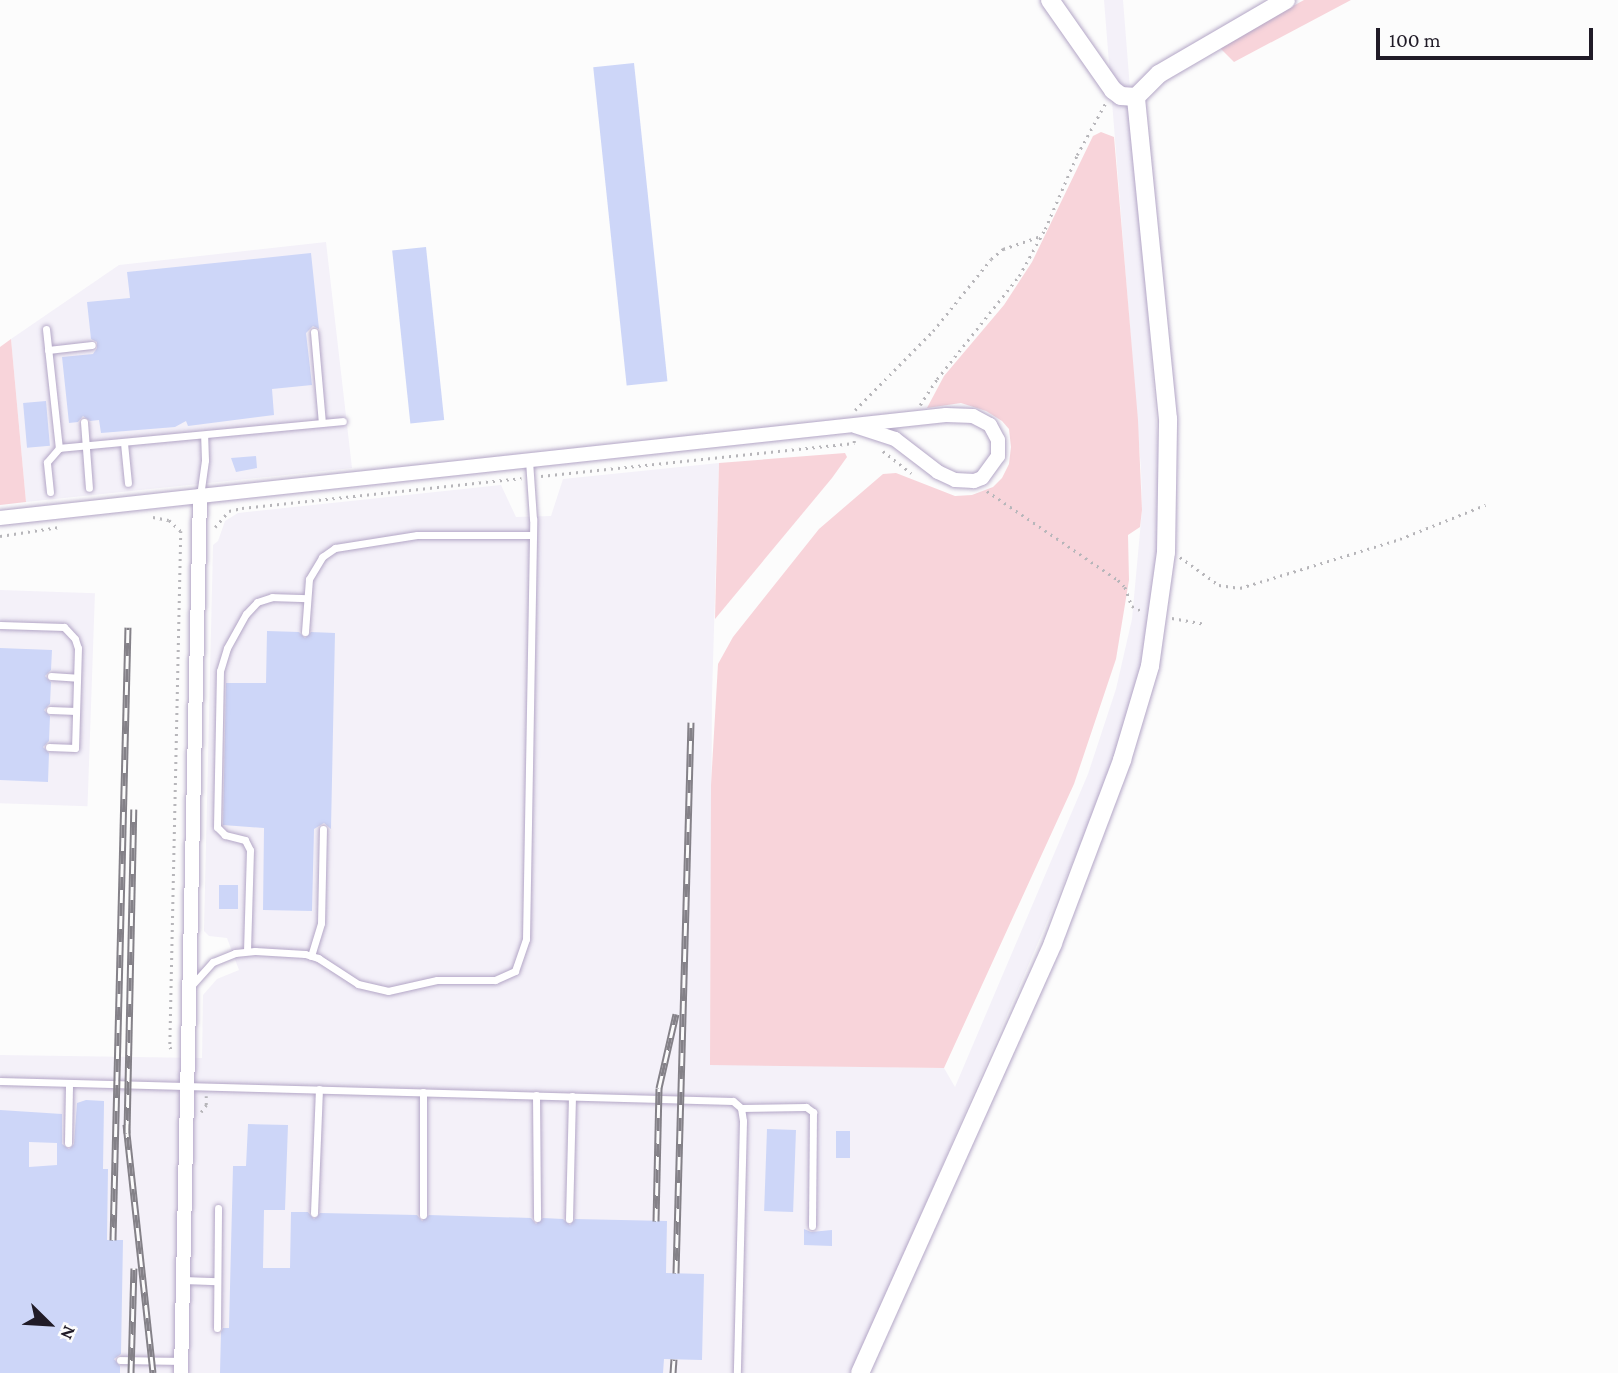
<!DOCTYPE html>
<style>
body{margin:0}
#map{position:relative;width:1618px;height:1373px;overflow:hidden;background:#fcfcfc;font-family:"Crimson Pro",serif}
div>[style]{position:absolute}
.built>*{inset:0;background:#f4f1f9;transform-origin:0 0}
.green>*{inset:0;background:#f8d4da}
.building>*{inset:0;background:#cdd6f8;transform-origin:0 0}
.path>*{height:2.5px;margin-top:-1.25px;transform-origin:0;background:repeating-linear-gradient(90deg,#b7b6ba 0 2px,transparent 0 7px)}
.roads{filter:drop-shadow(0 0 2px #b3a6c6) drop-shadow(0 0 2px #b3a6c6)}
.service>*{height:7px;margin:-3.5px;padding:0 3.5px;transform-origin:3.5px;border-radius:3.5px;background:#fff}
.minor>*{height:14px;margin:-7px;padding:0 7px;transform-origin:7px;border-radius:7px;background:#fff}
.tertiary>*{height:18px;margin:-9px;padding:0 9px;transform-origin:9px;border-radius:9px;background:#fff}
.rail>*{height:7px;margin-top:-3.5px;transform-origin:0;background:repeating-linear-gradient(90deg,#fcfcfc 0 13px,#848188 0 26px);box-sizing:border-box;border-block:2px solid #848188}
span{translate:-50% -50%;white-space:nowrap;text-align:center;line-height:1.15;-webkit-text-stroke:6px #fcfcfc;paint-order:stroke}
.north{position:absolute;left:14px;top:1289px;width:70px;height:70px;-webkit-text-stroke:5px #fcfcfc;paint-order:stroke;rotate:114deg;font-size:19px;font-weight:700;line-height:28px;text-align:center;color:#201b27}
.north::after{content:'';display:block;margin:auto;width:24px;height:32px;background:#201b27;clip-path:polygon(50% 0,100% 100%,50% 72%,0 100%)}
.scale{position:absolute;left:1376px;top:28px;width:217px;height:32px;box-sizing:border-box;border:4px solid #201b27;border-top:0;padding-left:9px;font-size:21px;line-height:24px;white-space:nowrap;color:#201b27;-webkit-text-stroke:5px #fcfcfc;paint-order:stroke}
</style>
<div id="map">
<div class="built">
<div style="clip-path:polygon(1104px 0,1123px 0,1160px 469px,1158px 550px,1144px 655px,1123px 734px,1089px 824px,853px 1373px,0 1373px,0 1055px,202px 1058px,203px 995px,217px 979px,239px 970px,227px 938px,209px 936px,204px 931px,213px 545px,218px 541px,225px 521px,238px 513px,501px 485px,516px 517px,551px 516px,563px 479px,719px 463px,712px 695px,710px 1064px,944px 1068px,955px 1087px,1088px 774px,1116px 689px,1132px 619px,1142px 510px,1141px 469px)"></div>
<div style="clip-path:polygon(326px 242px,352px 468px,26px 502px,11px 339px,119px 265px)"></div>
<div style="left:0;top:590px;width:95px;height:213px;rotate:2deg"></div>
</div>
<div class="green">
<div style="clip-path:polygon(1304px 0,1351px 0,1234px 62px,1219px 47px)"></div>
<div style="clip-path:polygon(1101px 132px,1114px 137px,1138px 420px,1142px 510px,1140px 527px,1128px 535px,1129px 580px,1116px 659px,1074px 784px,944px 1068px,710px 1065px,711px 785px,718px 664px,733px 637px,819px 529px,883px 474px,896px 473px,955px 496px,972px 495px,993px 487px,1002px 478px,1009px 464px,1011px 447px,1009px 429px,1002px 421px,986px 411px,961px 403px,927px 408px,944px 376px,1004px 305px,1032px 262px,1093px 136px)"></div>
<div style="clip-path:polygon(11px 339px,26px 502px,0 505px,0 347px)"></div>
<div style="clip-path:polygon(845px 453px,847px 457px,832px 478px,715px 619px,719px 463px)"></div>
</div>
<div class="building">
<div style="left:634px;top:63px;width:320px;height:41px;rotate:84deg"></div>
<div style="left:426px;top:247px;width:174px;height:34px;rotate:84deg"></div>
<div style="clip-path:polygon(311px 253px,319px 329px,313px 326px,306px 333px,312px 385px,272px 389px,274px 415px,188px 426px,186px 421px,175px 427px,101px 433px,99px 420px,90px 421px,83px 416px,78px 422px,69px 423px,62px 357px,93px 354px,97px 348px,97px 342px,91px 339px,87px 302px,130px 298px,127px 272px)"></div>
<div style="left:46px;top:401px;width:45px;height:23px;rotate:85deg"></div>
<div style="clip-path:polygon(256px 456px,257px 468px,236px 472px,231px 458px)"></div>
<div style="clip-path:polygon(267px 631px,299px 632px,305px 638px,311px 632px,335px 633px,331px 829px,324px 823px,314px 829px,312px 911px,263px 910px,264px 828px,223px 825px,226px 683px,266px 683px)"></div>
<div style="clip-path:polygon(0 648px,52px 650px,51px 670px,45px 676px,51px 682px,50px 704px,44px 710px,50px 716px,49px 741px,43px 747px,49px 753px,48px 782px,0 780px)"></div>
<div style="left:219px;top:885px;width:19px;height:24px"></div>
<div style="clip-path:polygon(evenodd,86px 1100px,104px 1101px,104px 1104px,103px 1169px,108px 1169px,107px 1240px,123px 1240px,121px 1354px,114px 1359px,120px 1366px,120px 1373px,0 1373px,0 1110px,62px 1114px,62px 1144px,69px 1149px,74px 1144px,77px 1103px,86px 1100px,29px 1142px,57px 1143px,57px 1165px,29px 1167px,29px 1142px)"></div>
<div style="clip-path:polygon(248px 1124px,288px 1125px,285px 1210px,264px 1210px,263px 1268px,290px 1268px,291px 1212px,308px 1212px,314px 1219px,320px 1213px,417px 1215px,422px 1221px,429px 1215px,531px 1218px,536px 1224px,543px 1218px,563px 1219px,570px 1225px,575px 1219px,667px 1221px,666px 1273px,704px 1274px,702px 1360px,664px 1359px,663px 1373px,220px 1373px,221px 1332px,223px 1328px,229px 1328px,233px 1166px,246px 1166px)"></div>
<div style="left:767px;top:1129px;width:29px;height:82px;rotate:2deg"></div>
<div style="left:836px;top:1131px;width:14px;height:27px"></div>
<div style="clip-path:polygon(804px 1229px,811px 1232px,832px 1230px,832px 1246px,804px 1245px)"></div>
</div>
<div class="path">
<div style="left:920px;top:405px;width:31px;rotate:-57deg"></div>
<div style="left:937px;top:379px;width:132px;rotate:-51.5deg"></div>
<div style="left:1019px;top:276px;width:54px;rotate:-61deg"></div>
<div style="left:1045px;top:229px;width:81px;rotate:-66.6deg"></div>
<div style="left:1077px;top:155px;width:60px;rotate:-61.3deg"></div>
<div style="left:855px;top:410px;width:111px;rotate:-45.4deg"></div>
<div style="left:933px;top:331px;width:92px;rotate:-51.1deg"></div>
<div style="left:991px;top:259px;width:16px;rotate:-40deg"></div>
<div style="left:1003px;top:249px;width:40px;rotate:-18.9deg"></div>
<div style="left:883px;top:451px;width:36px;rotate:38deg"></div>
<div style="left:541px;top:476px;width:315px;rotate:-6deg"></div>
<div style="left:854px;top:443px;width:4px;rotate:-90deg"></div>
<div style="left:987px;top:491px;width:158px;rotate:34.2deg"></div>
<div style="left:1118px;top:580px;width:10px;rotate:45deg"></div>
<div style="left:1125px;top:587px;width:20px;rotate:70deg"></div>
<div style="left:1132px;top:606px;width:11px;rotate:27deg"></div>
<div style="left:153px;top:517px;width:16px;rotate:11deg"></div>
<div style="left:169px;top:520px;width:16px;rotate:43deg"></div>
<div style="left:181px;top:531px;width:516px;rotate:91.22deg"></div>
<div style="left:170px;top:1047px;width:6px;rotate:51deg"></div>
<div style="left:215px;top:527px;width:21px;rotate:-49deg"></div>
<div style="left:229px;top:511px;width:13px;rotate:-13deg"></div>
<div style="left:242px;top:508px;width:281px;rotate:-6.1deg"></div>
<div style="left:0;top:536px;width:60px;rotate:-8.7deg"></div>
<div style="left:1180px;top:557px;width:48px;rotate:35.7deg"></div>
<div style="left:1219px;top:585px;width:21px;rotate:8deg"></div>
<div style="left:1240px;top:588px;width:167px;rotate:-17deg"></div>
<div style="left:1400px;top:539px;width:92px;rotate:-21.8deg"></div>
<div style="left:1172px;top:618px;width:34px;rotate:10deg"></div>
<div style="left:201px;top:1112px;width:9px;rotate:-54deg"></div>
<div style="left:206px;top:1105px;width:9px;rotate:-90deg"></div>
</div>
<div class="roads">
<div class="service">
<div style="left:46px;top:329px;width:120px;rotate:83.8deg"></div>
<div style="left:59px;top:448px;width:285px;rotate:-5.4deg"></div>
<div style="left:314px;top:332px;width:91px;rotate:85deg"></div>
<div style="left:48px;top:350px;width:44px;rotate:-6.5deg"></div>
<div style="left:84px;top:422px;width:66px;rotate:85.7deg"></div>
<div style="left:124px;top:443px;width:40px;rotate:84.3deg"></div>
<div style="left:50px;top:492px;width:30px;rotate:-96deg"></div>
<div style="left:47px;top:462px;width:18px;rotate:-49deg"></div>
<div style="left:200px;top:496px;width:36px;rotate:-82deg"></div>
<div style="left:205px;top:460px;width:24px;rotate:-92deg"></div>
<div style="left:0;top:625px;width:64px;rotate:1.8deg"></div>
<div style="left:64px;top:627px;width:16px;rotate:47deg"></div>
<div style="left:75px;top:639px;width:9px;rotate:72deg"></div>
<div style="left:78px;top:648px;width:100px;rotate:91.7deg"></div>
<div style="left:75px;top:748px;width:26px;rotate:-178deg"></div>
<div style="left:305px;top:632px;width:53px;rotate:-85.7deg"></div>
<div style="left:309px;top:579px;width:26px;rotate:-59deg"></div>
<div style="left:322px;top:557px;width:16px;rotate:-35deg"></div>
<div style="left:335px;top:548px;width:83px;rotate:-9deg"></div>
<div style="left:417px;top:535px;width:116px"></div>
<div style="left:51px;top:676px;width:26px;rotate:4deg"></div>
<div style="left:50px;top:710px;width:26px;rotate:2deg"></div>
<div style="left:247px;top:951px;width:101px;rotate:-88.3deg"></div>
<div style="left:250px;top:850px;width:11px;rotate:-117deg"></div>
<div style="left:245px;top:840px;width:21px;rotate:-166deg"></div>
<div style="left:225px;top:835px;width:11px;rotate:-135deg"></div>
<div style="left:217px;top:827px;width:156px;rotate:-88.9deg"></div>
<div style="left:220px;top:671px;width:24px;rotate:-73deg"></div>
<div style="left:227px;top:648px;width:39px;rotate:-61deg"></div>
<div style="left:246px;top:614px;width:16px;rotate:-47deg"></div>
<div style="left:257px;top:602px;width:16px;rotate:-18deg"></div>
<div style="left:272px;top:597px;width:33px;rotate:2deg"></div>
<div style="left:311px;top:956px;width:34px;rotate:-73deg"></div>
<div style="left:321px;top:923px;width:94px;rotate:-88.8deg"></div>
<div style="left:192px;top:985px;width:31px;rotate:-48deg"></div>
<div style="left:213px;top:962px;width:24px;rotate:-22deg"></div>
<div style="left:235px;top:953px;width:20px;rotate:-6deg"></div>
<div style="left:255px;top:951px;width:50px;rotate:3.4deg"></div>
<div style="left:305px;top:954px;width:14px;rotate:17deg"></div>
<div style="left:318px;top:958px;width:48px;rotate:33deg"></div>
<div style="left:358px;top:984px;width:31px;rotate:13deg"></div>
<div style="left:388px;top:991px;width:50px;rotate:-12.7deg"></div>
<div style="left:437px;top:980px;width:58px"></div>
<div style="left:495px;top:980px;width:22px;rotate:-24deg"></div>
<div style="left:515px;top:971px;width:34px;rotate:-71deg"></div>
<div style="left:526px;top:939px;width:420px;rotate:-89deg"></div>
<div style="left:533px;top:519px;width:58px;rotate:-93.9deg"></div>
<div style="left:0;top:1081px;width:733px;rotate:1.56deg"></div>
<div style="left:733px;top:1101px;width:11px;rotate:41deg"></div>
<div style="left:741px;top:1108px;width:13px;rotate:81deg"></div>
<div style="left:743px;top:1121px;width:252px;rotate:91.4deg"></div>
<div style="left:423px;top:1092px;width:123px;rotate:90deg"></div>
<div style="left:536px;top:1095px;width:123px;rotate:89.5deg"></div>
<div style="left:741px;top:1108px;width:65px;rotate:-0.9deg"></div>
<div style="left:806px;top:1107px;width:9px;rotate:36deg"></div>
<div style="left:813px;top:1112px;width:114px;rotate:90.5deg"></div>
<div style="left:68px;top:1143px;width:60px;rotate:-89deg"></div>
<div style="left:314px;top:1213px;width:124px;rotate:-87.7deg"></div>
<div style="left:569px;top:1219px;width:123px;rotate:-88.6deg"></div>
<div style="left:183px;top:1280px;width:34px;rotate:2deg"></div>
<div style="left:217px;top:1328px;width:120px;rotate:-89.5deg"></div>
<div style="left:120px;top:1360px;width:61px;rotate:0.9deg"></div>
</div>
<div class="minor">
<div style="left:0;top:518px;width:201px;rotate:-6.3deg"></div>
<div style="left:181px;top:1373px;width:877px;rotate:-88.76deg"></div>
<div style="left:200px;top:496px;width:750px;rotate:-6.2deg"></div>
<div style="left:946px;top:415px;width:27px;rotate:2deg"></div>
<div style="left:973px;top:416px;width:19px;rotate:28deg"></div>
<div style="left:990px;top:425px;width:17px;rotate:62deg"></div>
<div style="left:998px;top:440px;width:16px;rotate:90deg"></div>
<div style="left:998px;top:456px;width:27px;rotate:126deg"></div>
<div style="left:982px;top:478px;width:9px;rotate:159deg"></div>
<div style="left:974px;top:481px;width:19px;rotate:-177deg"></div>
<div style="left:955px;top:480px;width:19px;rotate:-155deg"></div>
<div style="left:938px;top:472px;width:54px;rotate:-142.5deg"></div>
<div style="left:895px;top:439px;width:42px;rotate:-162deg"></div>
</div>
<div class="tertiary">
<div style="left:1050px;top:0;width:110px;rotate:55deg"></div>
<div style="left:1113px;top:90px;width:10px;rotate:37deg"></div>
<div style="left:1121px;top:96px;width:15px;rotate:4deg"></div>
<div style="left:860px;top:1373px;width:471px;rotate:-65.8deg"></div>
<div style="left:1053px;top:943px;width:196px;rotate:-69.3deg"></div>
<div style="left:1122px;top:760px;width:98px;rotate:-73.4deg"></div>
<div style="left:1150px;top:666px;width:115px;rotate:-82deg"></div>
<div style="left:1166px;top:552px;width:133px;rotate:-89.1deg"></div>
<div style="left:1168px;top:419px;width:324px;rotate:-95.7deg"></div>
<div style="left:1136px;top:97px;width:33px;rotate:-45deg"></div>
<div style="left:1159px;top:74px;width:147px;rotate:-30.2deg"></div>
</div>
</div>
<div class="rail">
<div style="left:126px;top:1124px;width:250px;rotate:83.8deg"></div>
<div style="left:127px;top:1133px;width:324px;rotate:-88.8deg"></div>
<div style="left:656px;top:1221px;width:133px;rotate:-88.7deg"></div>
<div style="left:659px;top:1088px;width:76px;rotate:-77.1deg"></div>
<div style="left:113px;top:1240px;width:613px;rotate:-88.6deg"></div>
<div style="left:676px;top:1273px;width:551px;rotate:-88.44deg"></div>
<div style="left:131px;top:1373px;width:105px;rotate:-88.4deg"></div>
<div style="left:673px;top:1373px;width:14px;rotate:-86deg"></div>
</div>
<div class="north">N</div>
<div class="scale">100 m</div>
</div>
